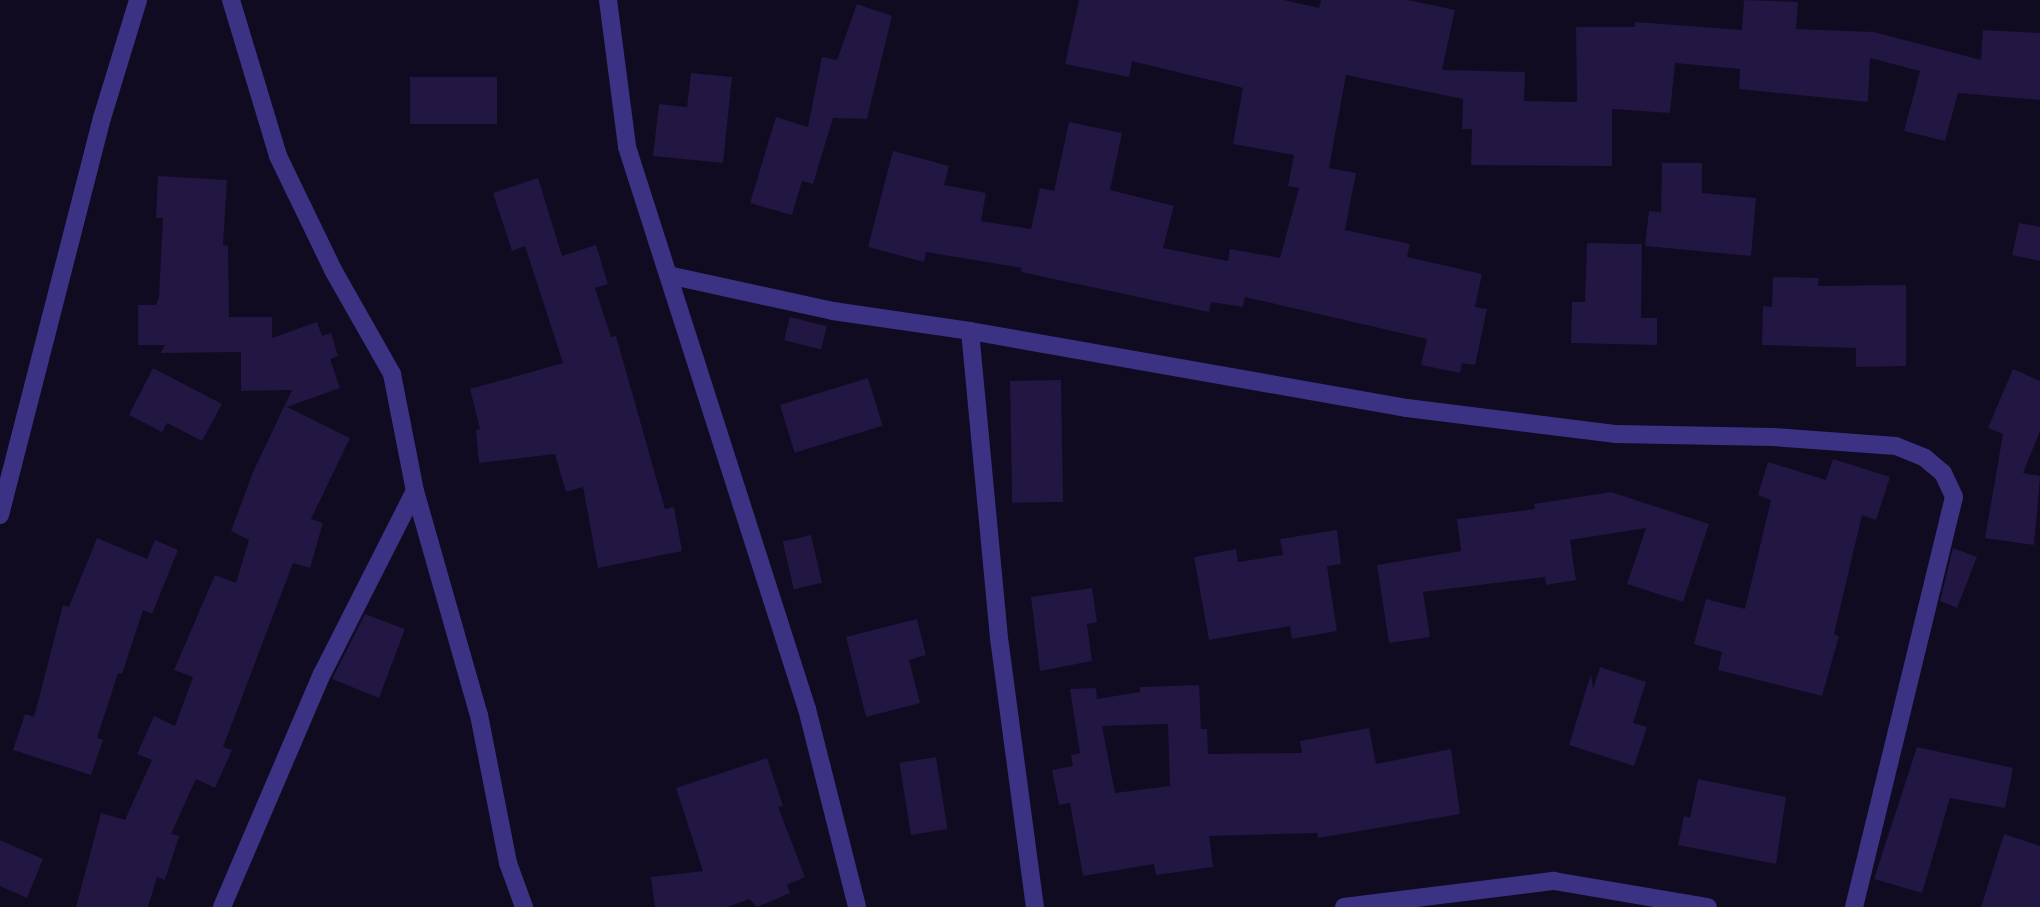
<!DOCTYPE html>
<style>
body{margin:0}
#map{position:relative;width:2040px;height:907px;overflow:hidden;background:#100b20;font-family:Lato,sans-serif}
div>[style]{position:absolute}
.building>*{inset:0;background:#221642;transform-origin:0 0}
.minor>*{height:18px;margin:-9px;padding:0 9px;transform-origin:9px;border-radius:9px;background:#3b3283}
span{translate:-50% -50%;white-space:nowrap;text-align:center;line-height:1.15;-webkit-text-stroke:5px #100b20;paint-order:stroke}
</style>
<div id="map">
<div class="building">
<div style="clip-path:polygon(1079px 0,1284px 0,1319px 8px,1321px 0,1408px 0,1455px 10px,1442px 70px,1525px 72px,1524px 101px,1577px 102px,1576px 27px,1635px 27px,1635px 22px,1742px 30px,1744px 0,1798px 2px,1796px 29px,1874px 32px,1981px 60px,1983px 30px,2040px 33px,2040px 100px,1958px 93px,1945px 141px,1904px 131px,1920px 71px,1870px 58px,1868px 102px,1739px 89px,1740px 69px,1675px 63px,1670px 113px,1612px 109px,1612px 166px,1471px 165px,1472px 129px,1462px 129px,1463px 99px,1346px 75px,1329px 168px,1356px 173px,1345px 230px,1410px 244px,1407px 257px,1482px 274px,1475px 307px,1487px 309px,1475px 365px,1462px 363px,1460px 373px,1421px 365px,1427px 339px,1245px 297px,1243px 307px,1211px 302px,1209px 312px,1021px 272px,1022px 268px,926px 252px,924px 262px,868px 247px,893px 151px,949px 166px,944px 185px,986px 193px,981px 221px,1031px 229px,1040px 188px,1054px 191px,1069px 122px,1122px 133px,1110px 190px,1174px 206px,1163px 248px,1228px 261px,1230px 249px,1280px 258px,1299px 188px,1288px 186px,1294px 155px,1233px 144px,1243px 88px,1132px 61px,1129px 77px,1065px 64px)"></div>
<div style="clip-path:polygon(857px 4px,892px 16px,867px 119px,833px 118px,813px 184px,802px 181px,792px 215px,750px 203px,776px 117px,808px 127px,822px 57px,837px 60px)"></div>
<div style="clip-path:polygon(691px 73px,732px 77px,723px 163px,653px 156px,659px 104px,687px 107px)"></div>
<div style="left:497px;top:77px;width:47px;height:87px;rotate:90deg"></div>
<div style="clip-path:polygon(1662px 163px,1702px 163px,1702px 193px,1756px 198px,1751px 256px,1645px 246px,1649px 211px,1661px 212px)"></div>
<div style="clip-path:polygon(158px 176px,227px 180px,223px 245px,228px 246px,229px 317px,272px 317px,272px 338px,317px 322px,322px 336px,331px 333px,338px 356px,330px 359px,340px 388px,287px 407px,350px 438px,311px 519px,323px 523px,310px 568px,293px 563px,223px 747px,232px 750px,215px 788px,196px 779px,171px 834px,179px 836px,165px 880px,157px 877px,148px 907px,76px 907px,101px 813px,125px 820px,152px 760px,137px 754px,154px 716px,175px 726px,193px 677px,174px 670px,215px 575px,236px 583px,249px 540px,231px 531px,253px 472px,292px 390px,241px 391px,241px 352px,161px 353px,165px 345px,138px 345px,138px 305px,156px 305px,159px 297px,163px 218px,156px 218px)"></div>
<div style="clip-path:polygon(538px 178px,562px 256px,596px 245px,608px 284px,595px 288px,611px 337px,616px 336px,665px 509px,674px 507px,682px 551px,598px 568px,583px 487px,566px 492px,555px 454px,479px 463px,476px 430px,480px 429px,470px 389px,563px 363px,525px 246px,512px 251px,493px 193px)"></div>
<div style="clip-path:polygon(2019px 223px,2040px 227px,2040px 261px,2012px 255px)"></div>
<div style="clip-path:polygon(1587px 243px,1642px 244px,1641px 318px,1657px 318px,1657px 345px,1571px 343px,1572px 302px,1585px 302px)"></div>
<div style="clip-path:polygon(1773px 277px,1819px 278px,1818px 286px,1906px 285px,1906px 366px,1856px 367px,1856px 348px,1762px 345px,1763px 306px,1772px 307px)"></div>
<div style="left:790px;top:317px;width:38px;height:24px;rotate:14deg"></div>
<div style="clip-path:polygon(153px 368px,222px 404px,202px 441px,167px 423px,162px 432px,129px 415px)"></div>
<div style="clip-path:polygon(2013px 369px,2040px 381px,2040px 431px,2023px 473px,2040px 476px,2034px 545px,1985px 538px,2003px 434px,1988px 428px)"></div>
<div style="left:868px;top:378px;width:50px;height:92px;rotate:73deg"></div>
<div style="left:1061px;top:380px;width:122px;height:51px;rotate:89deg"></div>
<div style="clip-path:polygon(1833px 459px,1890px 477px,1876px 520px,1862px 515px,1834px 634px,1839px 636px,1822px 696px,1718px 670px,1722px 652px,1694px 644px,1706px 599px,1745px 609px,1771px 500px,1758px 495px,1768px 462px,1826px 480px)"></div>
<div style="clip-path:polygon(1611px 492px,1709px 524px,1683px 602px,1627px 584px,1646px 528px,1570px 540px,1576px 580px,1546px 585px,1545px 577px,1423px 592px,1430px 637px,1389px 643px,1377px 565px,1461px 551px,1457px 519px,1535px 509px,1534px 504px)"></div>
<div style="clip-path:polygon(1337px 530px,1341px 564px,1327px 566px,1337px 631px,1292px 639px,1290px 626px,1209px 640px,1194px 557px,1236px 549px,1238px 562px,1283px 555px,1280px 539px)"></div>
<div style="left:811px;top:535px;width:49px;height:29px;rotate:77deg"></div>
<div style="clip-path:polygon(97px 538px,147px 559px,155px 540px,178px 550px,152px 614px,143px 610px,122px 674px,118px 673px,97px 738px,103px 740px,91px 775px,13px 750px,25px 714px,34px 717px,63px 605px,69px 607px)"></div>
<div style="clip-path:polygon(1953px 548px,1977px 557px,1957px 608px,1940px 601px)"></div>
<div style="clip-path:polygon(1092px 588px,1097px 622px,1087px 624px,1092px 661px,1040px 671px,1031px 597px)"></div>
<div style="clip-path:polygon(365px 614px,405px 629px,379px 698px,332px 679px)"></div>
<div style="clip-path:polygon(917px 619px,926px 655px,909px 660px,920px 703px,866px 717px,846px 637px)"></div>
<div style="clip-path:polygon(1600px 667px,1646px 682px,1633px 723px,1647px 727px,1634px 766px,1569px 745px,1591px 674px,1593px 689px)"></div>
<div style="clip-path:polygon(evenodd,1199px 685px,1201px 729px,1207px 729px,1208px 754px,1302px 753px,1300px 741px,1369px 728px,1376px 764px,1451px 749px,1460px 814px,1318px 838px,1317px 833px,1209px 836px,1213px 867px,1156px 875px,1154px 864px,1083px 876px,1070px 803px,1059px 805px,1052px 770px,1073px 766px,1071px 755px,1080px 753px,1070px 689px,1096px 688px,1097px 699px,1140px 692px,1140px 687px,1199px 685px,1168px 724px,1170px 786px,1115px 793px,1102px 726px,1168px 724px)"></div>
<div style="clip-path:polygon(1917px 747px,2013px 768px,2005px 808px,1950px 798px,1922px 893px,1874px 879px)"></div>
<div style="left:936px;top:757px;width:73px;height:37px;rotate:81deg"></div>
<div style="clip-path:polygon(767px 758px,783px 806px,778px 807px,805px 877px,787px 885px,790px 893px,757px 907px,749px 899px,728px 907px,655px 907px,651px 877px,703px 871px,676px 788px)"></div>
<div style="clip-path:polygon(1698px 779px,1786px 797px,1776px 864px,1678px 845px,1684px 816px,1690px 818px)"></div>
<div style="clip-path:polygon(2004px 834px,2040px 846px,2040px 907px,1981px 907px)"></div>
<div style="clip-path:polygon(0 840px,43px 859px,27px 898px,0 886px)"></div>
</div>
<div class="minor">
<div style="left:231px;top:0;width:163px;rotate:73.2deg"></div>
<div style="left:278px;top:156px;width:127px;rotate:64.2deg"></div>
<div style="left:333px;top:270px;width:120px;rotate:60.4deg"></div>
<div style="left:392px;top:374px;width:119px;rotate:78.9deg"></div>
<div style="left:415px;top:491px;width:233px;rotate:74.1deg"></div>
<div style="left:479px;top:715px;width:151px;rotate:78.9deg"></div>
<div style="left:508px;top:863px;width:47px;rotate:70deg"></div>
<div style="left:608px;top:0;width:148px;rotate:82.6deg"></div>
<div style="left:627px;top:147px;width:590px;rotate:72.24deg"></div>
<div style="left:807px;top:709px;width:204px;rotate:75.8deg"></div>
<div style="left:668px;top:275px;width:169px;rotate:12.3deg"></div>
<div style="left:833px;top:311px;width:138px;rotate:8.3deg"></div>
<div style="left:970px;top:331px;width:308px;rotate:84.6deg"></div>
<div style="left:999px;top:638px;width:271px;rotate:82.4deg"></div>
<div style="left:970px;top:331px;width:444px;rotate:10deg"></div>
<div style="left:1407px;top:408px;width:211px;rotate:7.1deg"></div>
<div style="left:1616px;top:434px;width:157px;rotate:1.1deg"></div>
<div style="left:1773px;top:437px;width:123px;rotate:4.2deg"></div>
<div style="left:1896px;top:446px;width:31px;rotate:22deg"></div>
<div style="left:1925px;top:458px;width:23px;rotate:40deg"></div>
<div style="left:1943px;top:473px;width:26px;rotate:65deg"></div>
<div style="left:1954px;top:497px;width:422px;rotate:103.7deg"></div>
<div style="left:0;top:515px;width:410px;rotate:-75.6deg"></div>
<div style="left:102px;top:118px;width:123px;rotate:-73deg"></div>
<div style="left:222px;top:907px;width:254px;rotate:-66.8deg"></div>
<div style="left:322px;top:674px;width:205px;rotate:-63.1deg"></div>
<div style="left:1344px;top:907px;width:212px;rotate:-7.1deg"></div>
<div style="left:1554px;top:881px;width:156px;rotate:9.6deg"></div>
</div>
</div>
